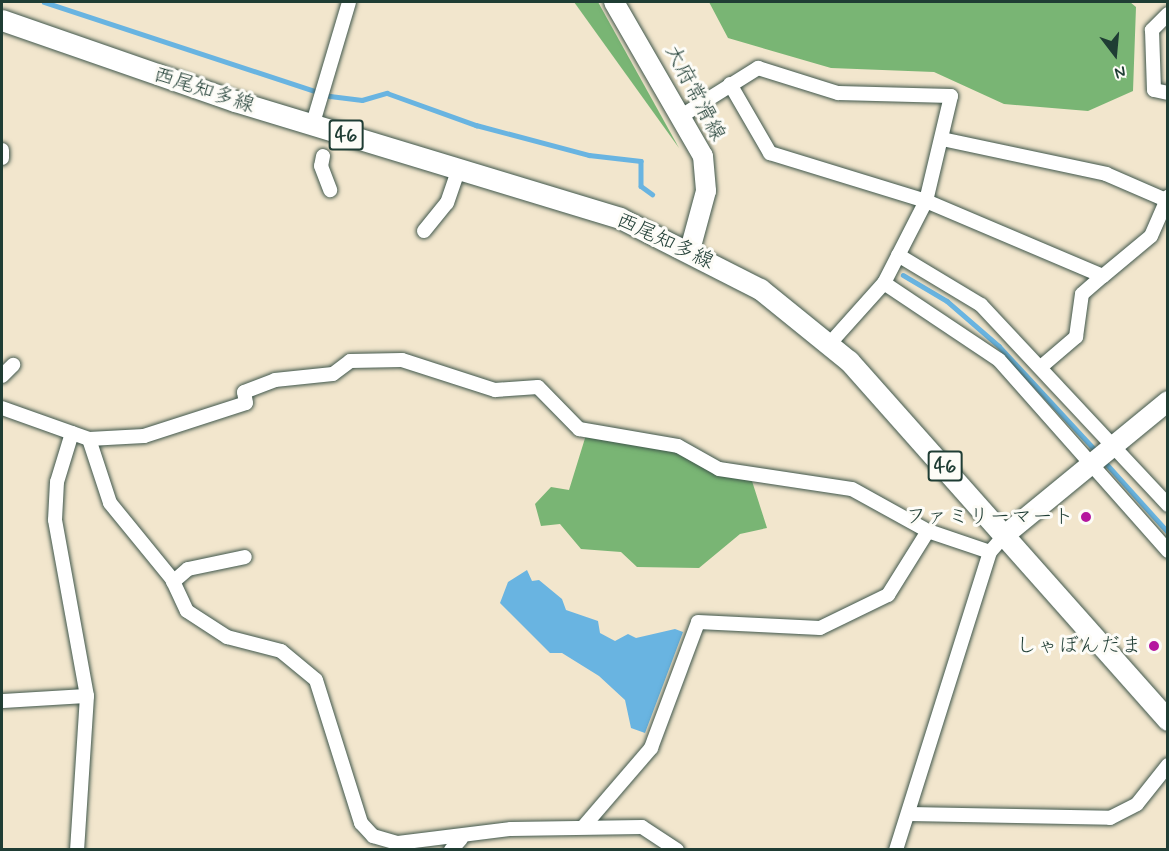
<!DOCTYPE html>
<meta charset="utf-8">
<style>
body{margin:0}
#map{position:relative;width:1169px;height:851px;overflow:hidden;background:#f2e6cd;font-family:Mynerve,"Klee One",sans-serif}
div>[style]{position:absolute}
.forest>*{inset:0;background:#79b574}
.water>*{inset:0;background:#69b4e1}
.stream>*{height:4.5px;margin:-2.25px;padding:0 2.25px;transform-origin:2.25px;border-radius:2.25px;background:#69b4e1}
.roads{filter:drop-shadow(0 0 2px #3f564b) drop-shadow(0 0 2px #3f564b)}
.street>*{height:14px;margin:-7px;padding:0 7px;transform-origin:7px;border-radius:7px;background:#fff}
.secondary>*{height:20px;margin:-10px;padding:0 10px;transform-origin:10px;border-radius:10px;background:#fff}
.primary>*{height:21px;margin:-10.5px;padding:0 10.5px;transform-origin:10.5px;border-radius:10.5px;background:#fff}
.dots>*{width:16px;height:16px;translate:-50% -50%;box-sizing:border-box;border:3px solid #fdfcf7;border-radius:50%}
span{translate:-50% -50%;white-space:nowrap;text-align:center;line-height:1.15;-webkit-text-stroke:6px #fdfcf7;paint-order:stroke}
.shield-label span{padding:2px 4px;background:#fdfcf7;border:2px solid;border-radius:4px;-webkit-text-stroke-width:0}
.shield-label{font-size:20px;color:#1f3d34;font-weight:700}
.street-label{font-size:21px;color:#1f3d34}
.poi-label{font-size:21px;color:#1f3d34}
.right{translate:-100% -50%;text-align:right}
.frame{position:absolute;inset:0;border:3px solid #1f3d34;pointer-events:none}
.north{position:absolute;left:1085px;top:24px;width:60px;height:60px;-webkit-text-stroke:4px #fdfcf7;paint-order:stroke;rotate:164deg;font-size:16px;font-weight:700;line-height:24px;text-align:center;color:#1f3d34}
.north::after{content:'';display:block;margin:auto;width:21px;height:27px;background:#1f3d34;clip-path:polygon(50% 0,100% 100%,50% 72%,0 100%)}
</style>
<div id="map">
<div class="forest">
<div style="clip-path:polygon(574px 2px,598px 2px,679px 148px)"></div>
<div style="clip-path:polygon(709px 2px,1130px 2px,1136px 7px,1133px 91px,1088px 111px,1004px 104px,934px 72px,831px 68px,728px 38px)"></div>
<div style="clip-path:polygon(586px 435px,670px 439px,721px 463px,752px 481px,767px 528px,740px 534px,699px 568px,637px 567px,621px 552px,581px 549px,560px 524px,541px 526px,535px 504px,551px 487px,569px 490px)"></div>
</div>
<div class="water">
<div style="clip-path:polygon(527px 570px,532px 581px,539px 580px,562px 599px,566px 610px,598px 621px,600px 633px,615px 641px,628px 634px,636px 638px,675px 629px,683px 632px,645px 733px,631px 728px,625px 700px,599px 676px,562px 653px,550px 653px,500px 603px,508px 582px)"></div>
</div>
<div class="stream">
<div style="left:44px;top:2px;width:301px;rotate:18.2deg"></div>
<div style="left:330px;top:96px;width:32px;rotate:7deg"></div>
<div style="left:362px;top:100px;width:26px;rotate:-16deg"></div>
<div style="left:387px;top:93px;width:95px;rotate:19.8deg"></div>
<div style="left:476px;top:125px;width:117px;rotate:14.9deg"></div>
<div style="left:589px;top:155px;width:52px;rotate:6.6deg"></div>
<div style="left:641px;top:161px;width:25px;rotate:90deg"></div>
<div style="left:641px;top:186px;width:14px;rotate:36deg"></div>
<div style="left:903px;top:275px;width:51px;rotate:30.6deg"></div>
<div style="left:947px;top:301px;width:69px;rotate:40.9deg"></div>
<div style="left:999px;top:346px;width:144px;rotate:47.2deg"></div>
<div style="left:1104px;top:461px;width:96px;rotate:48deg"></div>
</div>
<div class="roads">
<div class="street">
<div style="left:1168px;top:14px;width:23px;rotate:135deg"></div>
<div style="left:1152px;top:30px;width:60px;rotate:88.1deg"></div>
<div style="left:1154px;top:90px;width:14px;rotate:12deg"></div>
<div style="left:730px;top:84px;width:80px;rotate:59.9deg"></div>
<div style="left:770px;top:153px;width:163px;rotate:17.1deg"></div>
<div style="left:926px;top:201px;width:192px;rotate:23deg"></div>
<div style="left:1103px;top:276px;width:62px;rotate:-39.8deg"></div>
<div style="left:1151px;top:236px;width:43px;rotate:-66.4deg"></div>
<div style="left:683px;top:115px;width:89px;rotate:-32.1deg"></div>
<div style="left:758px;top:68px;width:84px;rotate:17.4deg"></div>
<div style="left:838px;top:93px;width:113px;rotate:1.5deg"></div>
<div style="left:951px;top:96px;width:108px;rotate:103.4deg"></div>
<div style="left:926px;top:201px;width:92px;rotate:117.1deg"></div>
<div style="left:884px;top:283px;width:79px;rotate:131.9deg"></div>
<div style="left:313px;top:123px;width:126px;rotate:-73.4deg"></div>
<div style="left:942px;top:139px;width:168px;rotate:12deg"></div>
<div style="left:1106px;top:174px;width:65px;rotate:23.4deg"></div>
<div style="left:2px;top:150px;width:8px;rotate:90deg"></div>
<div style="left:323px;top:156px;width:10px;rotate:101deg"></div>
<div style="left:321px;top:166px;width:26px;rotate:69deg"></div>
<div style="left:424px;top:231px;width:36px;rotate:-51deg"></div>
<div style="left:447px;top:203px;width:37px;rotate:-71deg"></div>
<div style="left:898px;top:255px;width:97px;rotate:31.1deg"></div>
<div style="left:981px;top:305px;width:274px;rotate:46.9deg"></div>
<div style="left:884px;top:283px;width:138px;rotate:33.8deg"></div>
<div style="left:999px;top:360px;width:255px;rotate:48.5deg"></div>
<div style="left:1042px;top:366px;width:45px;rotate:-40.5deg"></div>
<div style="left:1076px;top:337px;width:43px;rotate:-82.1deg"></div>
<div style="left:1082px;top:294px;width:28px;rotate:-41deg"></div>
<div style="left:2px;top:376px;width:16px;rotate:-45deg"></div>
<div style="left:2px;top:408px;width:92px;rotate:19.6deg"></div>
<div style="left:89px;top:439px;width:55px;rotate:-3.1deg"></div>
<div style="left:144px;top:436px;width:107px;rotate:-17.9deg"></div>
<div style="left:246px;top:403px;width:11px;rotate:-100deg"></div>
<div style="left:244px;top:392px;width:33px;rotate:-21deg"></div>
<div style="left:275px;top:380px;width:58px;rotate:-5.9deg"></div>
<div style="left:333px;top:374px;width:21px;rotate:-37deg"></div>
<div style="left:350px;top:361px;width:52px;rotate:-1.1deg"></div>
<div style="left:402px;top:360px;width:98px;rotate:17.9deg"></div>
<div style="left:495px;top:390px;width:43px;rotate:-4deg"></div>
<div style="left:538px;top:387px;width:59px;rotate:45.7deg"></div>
<div style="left:579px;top:429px;width:100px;rotate:9.7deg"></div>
<div style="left:678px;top:446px;width:47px;rotate:29.3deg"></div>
<div style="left:719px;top:469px;width:134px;rotate:8.6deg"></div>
<div style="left:852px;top:489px;width:87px;rotate:28.9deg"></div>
<div style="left:928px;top:531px;width:65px;rotate:18.7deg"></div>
<div style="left:72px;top:433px;width:51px;rotate:107deg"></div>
<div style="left:57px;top:482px;width:38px;rotate:93deg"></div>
<div style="left:55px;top:520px;width:179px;rotate:79.7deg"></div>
<div style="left:87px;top:696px;width:154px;rotate:93.7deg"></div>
<div style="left:89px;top:439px;width:67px;rotate:71.8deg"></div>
<div style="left:110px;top:503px;width:98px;rotate:50.8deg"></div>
<div style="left:172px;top:579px;width:35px;rotate:65deg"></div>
<div style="left:187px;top:611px;width:48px;rotate:33deg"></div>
<div style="left:227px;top:637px;width:56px;rotate:14.5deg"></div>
<div style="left:281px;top:651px;width:45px;rotate:39.6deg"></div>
<div style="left:316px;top:680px;width:150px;rotate:72.5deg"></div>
<div style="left:361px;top:823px;width:18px;rotate:47deg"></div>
<div style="left:373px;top:836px;width:26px;rotate:16deg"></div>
<div style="left:398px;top:843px;width:114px;rotate:-7.1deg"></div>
<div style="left:511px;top:829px;width:131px;rotate:-0.9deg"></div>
<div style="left:642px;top:827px;width:42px;rotate:33.3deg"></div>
<div style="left:173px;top:582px;width:20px;rotate:-41deg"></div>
<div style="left:188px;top:569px;width:58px;rotate:-11.9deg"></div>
<div style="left:2px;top:701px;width:85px;rotate:-3.4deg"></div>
<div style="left:909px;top:814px;width:201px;rotate:1.1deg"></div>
<div style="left:1110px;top:818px;width:30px;rotate:-27deg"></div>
<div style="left:1137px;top:804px;width:50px;rotate:-51.5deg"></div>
<div style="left:584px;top:826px;width:103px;rotate:-49.3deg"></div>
<div style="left:651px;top:748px;width:134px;rotate:-69.5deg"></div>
<div style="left:698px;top:622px;width:122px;rotate:2.8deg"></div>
<div style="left:820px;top:628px;width:76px;rotate:-25.9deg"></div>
<div style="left:888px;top:595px;width:75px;rotate:-58deg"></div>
<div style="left:451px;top:850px;width:15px;rotate:-48deg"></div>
<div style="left:896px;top:850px;width:312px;rotate:-72.5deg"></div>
<div style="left:990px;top:552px;width:23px;rotate:-49deg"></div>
</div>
<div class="secondary">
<div style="left:614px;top:2px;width:178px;rotate:60deg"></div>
<div style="left:703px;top:156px;width:35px;rotate:85deg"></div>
<div style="left:706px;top:191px;width:61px;rotate:105.2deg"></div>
<div style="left:1005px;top:535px;width:211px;rotate:-39.4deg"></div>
</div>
<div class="primary">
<div style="left:2px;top:20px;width:247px;rotate:19.2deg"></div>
<div style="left:235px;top:101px;width:402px;rotate:16.9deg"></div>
<div style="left:620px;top:218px;width:157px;rotate:26.9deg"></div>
<div style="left:760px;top:289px;width:114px;rotate:39deg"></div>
<div style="left:849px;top:361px;width:480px;rotate:48.4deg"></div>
</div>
</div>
<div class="dots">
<div style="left:1086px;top:517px;background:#b5179e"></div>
<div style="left:1154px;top:646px;background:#b5179e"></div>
</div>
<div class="shield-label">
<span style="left:346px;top:135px">46</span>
<span style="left:945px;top:466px">46</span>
</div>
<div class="street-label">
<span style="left:204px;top:90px;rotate:18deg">西尾知多線</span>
<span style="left:695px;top:93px;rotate:62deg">大府常滑線</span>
<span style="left:665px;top:241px;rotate:25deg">西尾知多線</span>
</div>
<div class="poi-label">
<span class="right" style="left:1074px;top:517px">ファミリーマート</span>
<span class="right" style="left:1142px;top:646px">しゃぼんだま</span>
</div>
<div class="frame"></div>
<div class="north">N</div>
</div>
